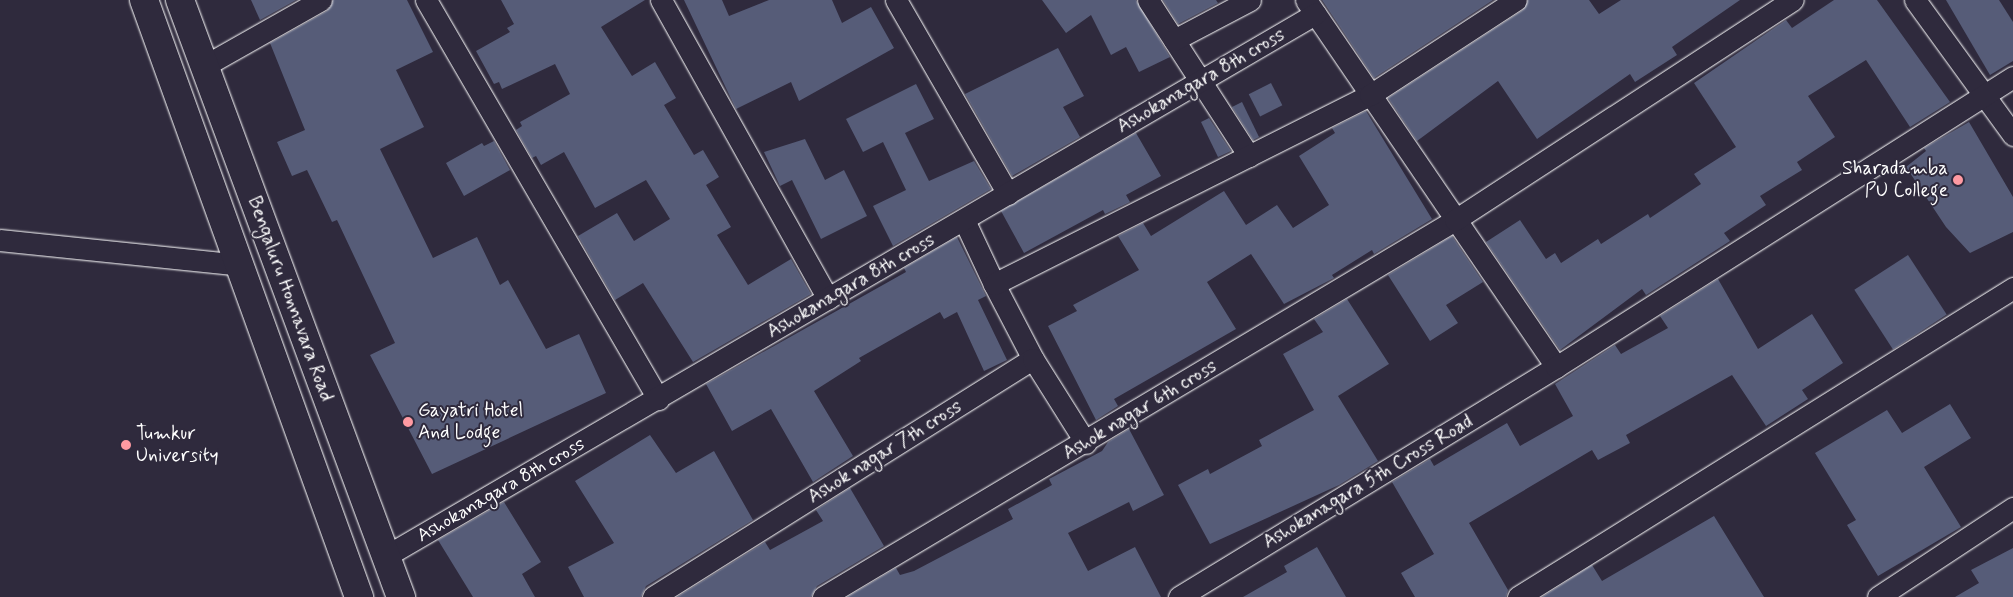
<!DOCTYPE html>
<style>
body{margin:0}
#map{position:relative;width:2013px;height:597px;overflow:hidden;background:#2f2a3d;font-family:Mynerve,sans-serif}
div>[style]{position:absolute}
.building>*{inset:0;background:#565c78;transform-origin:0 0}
.roads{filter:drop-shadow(0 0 1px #fff) drop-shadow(0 0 1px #fff)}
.street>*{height:21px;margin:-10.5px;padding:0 10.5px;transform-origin:10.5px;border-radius:10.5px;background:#2f2a3d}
.primary>*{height:28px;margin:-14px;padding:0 14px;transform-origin:14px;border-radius:14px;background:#2f2a3d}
.dots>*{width:14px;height:14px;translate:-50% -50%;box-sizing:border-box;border:2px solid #2f2a3d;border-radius:50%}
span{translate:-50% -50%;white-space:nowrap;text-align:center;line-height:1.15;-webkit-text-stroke:4px #2f2a3d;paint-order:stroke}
.street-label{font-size:19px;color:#fff}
.poi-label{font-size:19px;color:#fff}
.right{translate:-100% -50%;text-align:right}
.left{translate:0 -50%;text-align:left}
</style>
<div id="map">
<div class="building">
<div style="clip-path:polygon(251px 0,296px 0,260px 20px)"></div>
<div style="clip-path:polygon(333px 0,407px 0,433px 52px,396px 70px,424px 127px,380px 149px,433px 258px,477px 237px,500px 285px,508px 280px,546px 349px,579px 334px,606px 393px,432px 474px,370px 355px,395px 343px,337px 220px,332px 222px,307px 170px,292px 176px,277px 142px,305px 130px,270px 43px,327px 11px)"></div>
<div style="clip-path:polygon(501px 0,645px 0,601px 27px,632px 76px,655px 62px,676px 98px,664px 105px,694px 155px,703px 150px,719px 177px,706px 185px,731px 227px,717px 235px,748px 285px,791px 259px,811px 294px,693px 362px,643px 283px,615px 300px,578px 236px,617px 213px,634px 241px,670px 219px,646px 180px,595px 208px,564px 152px,541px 165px,536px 156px,532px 158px,516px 130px,522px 126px,520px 122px,570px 94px,555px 64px,502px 89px,499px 82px,494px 84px,476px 51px,510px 32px,507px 28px,514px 24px)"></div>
<div style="clip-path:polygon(684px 0,722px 0,729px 16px,769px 0,832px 0,842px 23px,871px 7px,894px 48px,799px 101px,791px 82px,736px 109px)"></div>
<div style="clip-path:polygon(1042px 0,1136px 0,1170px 57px,1139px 72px,1126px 47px,1111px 55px,1091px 15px,1066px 33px)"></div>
<div style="clip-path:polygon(1163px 0,1216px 0,1218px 3px,1178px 24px)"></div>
<div style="clip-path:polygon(1322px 0,1493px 0,1374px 78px)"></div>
<div style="clip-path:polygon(1528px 0,1589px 0,1599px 14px,1621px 0,1740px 0,1672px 47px,1677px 55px,1635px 82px,1630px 74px,1537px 139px,1498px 81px,1417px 141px,1388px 98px,1523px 10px)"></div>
<div style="clip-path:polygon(1834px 0,1877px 0,1950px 102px,1910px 127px,1866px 60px,1808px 96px,1835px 137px,1797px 162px,1802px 170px,1760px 196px,1766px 205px,1724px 233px,1730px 241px,1646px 295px,1642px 289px,1560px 350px,1486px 242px,1520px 220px,1546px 259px,1555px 253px,1561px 263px,1598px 239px,1601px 244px,1648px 214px,1650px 218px,1701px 184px,1694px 174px,1736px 147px,1694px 83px,1786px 20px,1792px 28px)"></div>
<div style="clip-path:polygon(1946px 0,1999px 0,2013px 22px,2013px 61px,1990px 75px)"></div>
<div style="clip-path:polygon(1058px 48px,1084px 96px,1063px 107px,1080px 137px,1012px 176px,965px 94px)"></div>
<div style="left:1271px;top:83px;width:25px;height:25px;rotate:63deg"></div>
<div style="clip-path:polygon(916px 84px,934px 119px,905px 133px,929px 181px,974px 161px,991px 189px,893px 246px,873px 206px,906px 190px,883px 142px,863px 152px,846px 119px)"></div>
<div style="clip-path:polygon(1242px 102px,1259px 137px,1253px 140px,1232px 107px)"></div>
<div style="clip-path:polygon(1366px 111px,1432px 219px,1374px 254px,1372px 250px,1332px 275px,1334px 278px,1284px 304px,1251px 254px,1207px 282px,1236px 329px,1114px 399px,1118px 406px,1096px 420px,1048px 326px,1077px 311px,1073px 305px,1139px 270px,1118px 236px,1143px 223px,1151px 236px,1224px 191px,1246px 225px,1277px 205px,1293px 228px,1329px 205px,1299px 156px,1335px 133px,1332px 128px)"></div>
<div style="clip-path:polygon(1209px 118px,1231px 151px,1218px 157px,1201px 122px)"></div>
<div style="clip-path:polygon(1969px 122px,2013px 197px,2013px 232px,1970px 253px,1946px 227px,1906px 167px,1926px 151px,1924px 148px)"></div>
<div style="clip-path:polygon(1136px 133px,1161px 176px,1126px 195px,1130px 202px,1105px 214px,1103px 210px,1024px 253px,1001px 211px)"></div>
<div style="clip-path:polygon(805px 139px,825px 180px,844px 170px,867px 216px,821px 239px,792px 180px,780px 186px,764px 152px)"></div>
<div style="clip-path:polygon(494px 141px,510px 170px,464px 196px,446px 163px,482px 143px,484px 146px)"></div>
<div style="clip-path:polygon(1452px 236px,1483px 282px,1446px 305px,1458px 323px,1430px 341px,1388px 275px)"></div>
<div style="clip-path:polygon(957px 237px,986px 296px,978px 300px,1007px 360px,984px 371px,957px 312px,944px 319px,940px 312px,859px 358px,861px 361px,814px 391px,853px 456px,813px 482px,771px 409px,732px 431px,706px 384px,906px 272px,904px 268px)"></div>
<div style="left:1908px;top:255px;width:71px;height:64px;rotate:57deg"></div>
<div style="clip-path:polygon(1718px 279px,1758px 349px,1812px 314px,1843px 363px,1802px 390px,1808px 399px,1766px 426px,1732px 375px,1626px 435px,1630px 443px,1598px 460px,1592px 450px,1469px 523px,1508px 590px,1506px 597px,1415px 597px,1401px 573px,1434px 554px,1392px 482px,1430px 459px,1434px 466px,1507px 423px,1520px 446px,1573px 416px,1555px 384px,1615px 345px,1621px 354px,1668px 328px,1660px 316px)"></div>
<div style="clip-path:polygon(1347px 299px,1389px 364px,1338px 396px,1378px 461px,1339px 485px,1210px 544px,1178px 485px,1208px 469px,1210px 474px,1262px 446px,1259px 440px,1314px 410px,1283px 354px,1323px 332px,1314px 319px)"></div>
<div style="clip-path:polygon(1950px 404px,1971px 438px,1924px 467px,1961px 527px,1878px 576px,1847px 525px,1856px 520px,1815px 453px,1887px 410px,1902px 433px)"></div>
<div style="clip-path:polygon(1129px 429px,1164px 495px,1133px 511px,1129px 502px,1068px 533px,1088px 571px,1135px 547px,1161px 597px,847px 597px,896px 568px,900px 575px,914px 571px,1013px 519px,1008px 509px,1052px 485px,1049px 479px,1102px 451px,1108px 442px)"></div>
<div style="clip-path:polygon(650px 435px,676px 473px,714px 451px,753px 520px,646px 586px,641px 597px,584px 597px,568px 567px,614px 543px,575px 481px)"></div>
<div style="clip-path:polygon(850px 488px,884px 546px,817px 586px,811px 597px,677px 597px,765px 542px,770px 550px,823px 521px,816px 510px)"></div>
<div style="clip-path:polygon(504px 502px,541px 562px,522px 574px,535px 597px,473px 597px,438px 540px)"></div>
<div style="clip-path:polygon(1714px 516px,1764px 597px,1542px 597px,1592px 565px,1602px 581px)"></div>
<div style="clip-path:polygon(1317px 547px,1346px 597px,1243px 597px,1287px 572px,1284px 566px)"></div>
<div style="clip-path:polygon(2013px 548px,2013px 597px,1955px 597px,1979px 583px,1971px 570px)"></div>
</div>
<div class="roads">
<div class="street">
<div style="left:426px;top:0;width:462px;rotate:59.8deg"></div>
<div style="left:661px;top:0;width:342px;rotate:60.8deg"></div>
<div style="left:896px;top:0;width:224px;rotate:60deg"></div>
<div style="left:1148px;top:0;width:186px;rotate:57.1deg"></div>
<div style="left:1306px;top:0;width:444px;rotate:55.7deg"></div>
<div style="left:1915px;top:0;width:167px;rotate:54deg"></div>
<div style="left:1174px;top:40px;width:86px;rotate:-27.8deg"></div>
<div style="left:206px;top:65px;width:132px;rotate:-29.5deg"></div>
<div style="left:964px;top:220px;width:71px;rotate:64.9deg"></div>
<div style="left:0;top:240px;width:241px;rotate:5.9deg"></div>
<div style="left:1033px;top:359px;width:85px;rotate:-117.5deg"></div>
<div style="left:994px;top:284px;width:421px;rotate:-26.7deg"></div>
<div style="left:1370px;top:95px;width:174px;rotate:-33.1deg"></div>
<div style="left:386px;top:556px;width:1076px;rotate:-30.26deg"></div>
<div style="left:653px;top:597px;width:448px;rotate:-32.1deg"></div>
<div style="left:1033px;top:359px;width:99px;rotate:57.8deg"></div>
<div style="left:823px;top:597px;width:736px;rotate:-30.82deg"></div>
<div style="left:1455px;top:220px;width:403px;rotate:-33.1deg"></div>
<div style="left:1179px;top:597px;width:442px;rotate:-31.4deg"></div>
<div style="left:1556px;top:367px;width:541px;rotate:-32.4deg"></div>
<div style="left:1518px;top:597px;width:584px;rotate:-31.97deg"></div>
<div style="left:1878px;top:597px;width:162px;rotate:-33.4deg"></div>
</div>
<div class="primary">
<div style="left:144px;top:0;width:635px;rotate:70.19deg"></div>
<div style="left:180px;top:0;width:637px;rotate:69.69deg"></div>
</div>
</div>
<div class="dots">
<div style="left:1958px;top:180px;background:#ff9aa2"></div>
<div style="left:408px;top:422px;background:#ff9aa2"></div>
<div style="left:126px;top:445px;background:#ff9aa2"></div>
</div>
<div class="street-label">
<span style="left:1201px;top:81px;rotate:-30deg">Ashokanagara 8th cross</span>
<span style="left:851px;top:286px;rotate:-30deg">Ashokanagara 8th cross</span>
<span style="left:290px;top:299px;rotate:70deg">Bengaluru Honnavara Road</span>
<span style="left:1140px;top:410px;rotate:-31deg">Ashok nagar 6th cross</span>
<span style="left:885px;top:452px;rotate:-32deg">Ashok nagar 7th cross</span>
<span style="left:1368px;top:482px;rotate:-31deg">Ashokanagara 5th Cross Road</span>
<span style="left:501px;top:490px;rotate:-30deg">Ashokanagara 8th cross</span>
</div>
<div class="poi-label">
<span class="right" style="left:1948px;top:180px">Sharadamba<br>PU College</span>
<span class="left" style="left:418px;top:422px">Gayatri Hotel<br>And Lodge</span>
<span class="left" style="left:136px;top:445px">Tumkur<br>University</span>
</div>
</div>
